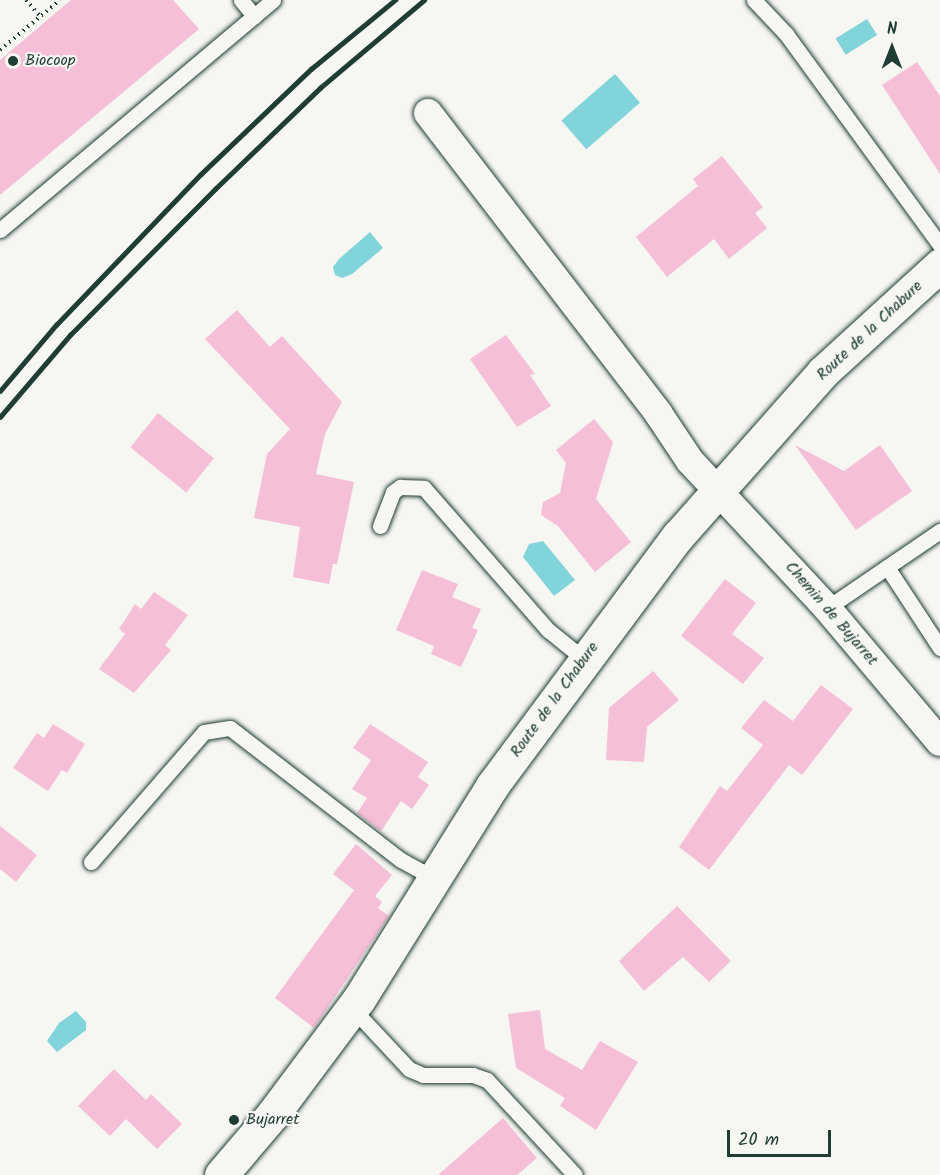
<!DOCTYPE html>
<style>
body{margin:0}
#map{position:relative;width:940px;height:1175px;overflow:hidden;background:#f6f6f2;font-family:Kalam,sans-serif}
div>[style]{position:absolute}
.water>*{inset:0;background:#82d4db;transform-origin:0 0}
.building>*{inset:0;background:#f5bfd7;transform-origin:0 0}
.path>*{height:4px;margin-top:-2px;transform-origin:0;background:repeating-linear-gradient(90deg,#1f3d34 0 1.5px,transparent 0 6px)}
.roads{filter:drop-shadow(0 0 2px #1f3d34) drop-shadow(0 0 2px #1f3d34)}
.service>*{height:15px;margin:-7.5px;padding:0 7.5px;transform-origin:7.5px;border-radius:7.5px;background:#f6f6f2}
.minor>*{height:28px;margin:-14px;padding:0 14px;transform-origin:14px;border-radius:14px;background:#f6f6f2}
.secondary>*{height:33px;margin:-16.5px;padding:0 16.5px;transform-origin:16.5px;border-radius:16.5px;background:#f6f6f2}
.rail>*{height:4.5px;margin:-2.25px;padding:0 2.25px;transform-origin:2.25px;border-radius:2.25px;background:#1f3d34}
.dots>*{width:16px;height:16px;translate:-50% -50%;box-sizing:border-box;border:3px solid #f6f6f2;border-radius:50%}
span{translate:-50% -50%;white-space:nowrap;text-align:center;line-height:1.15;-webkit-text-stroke:4.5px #f6f6f2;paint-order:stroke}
.poi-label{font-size:16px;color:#1f3d34}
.left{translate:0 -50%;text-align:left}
.street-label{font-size:16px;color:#1f3d34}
.north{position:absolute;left:862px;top:18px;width:60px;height:60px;-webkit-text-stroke:4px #f6f6f2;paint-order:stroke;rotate:0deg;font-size:16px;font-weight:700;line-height:24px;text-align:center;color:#1f3d34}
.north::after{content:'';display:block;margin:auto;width:21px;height:27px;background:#1f3d34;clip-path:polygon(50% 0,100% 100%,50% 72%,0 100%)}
.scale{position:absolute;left:727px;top:1130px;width:104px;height:27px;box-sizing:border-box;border:3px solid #1f3d34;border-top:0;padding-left:8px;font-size:18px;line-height:21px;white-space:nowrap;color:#1f3d34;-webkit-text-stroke:4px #f6f6f2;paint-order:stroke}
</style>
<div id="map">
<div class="water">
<div style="left:867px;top:19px;width:19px;height:37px;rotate:58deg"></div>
<div style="left:615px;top:74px;width:38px;height:71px;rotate:49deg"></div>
<div style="clip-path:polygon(370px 232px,383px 248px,352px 274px,342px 278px,335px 275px,333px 267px,339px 259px)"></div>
<div style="clip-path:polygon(543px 541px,575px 580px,554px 596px,523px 557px,529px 544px)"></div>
<div style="clip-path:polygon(76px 1011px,86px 1022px,86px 1030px,57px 1052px,47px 1041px,59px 1023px)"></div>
</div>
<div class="building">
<div style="clip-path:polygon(71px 0,173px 0,199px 29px,0 195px,0 60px)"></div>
<div style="clip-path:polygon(917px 62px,940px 96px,940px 174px,882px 85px)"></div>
<div style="clip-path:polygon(722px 156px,763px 207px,755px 213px,767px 228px,729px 259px,714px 239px,667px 277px,636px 237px,698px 186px,693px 179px)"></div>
<div style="clip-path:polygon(237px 310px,270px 347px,282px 336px,342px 402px,325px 434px,316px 474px,354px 482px,337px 564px,333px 564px,329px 584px,293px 577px,300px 527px,254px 518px,267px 454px,290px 429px,205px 339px)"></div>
<div style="clip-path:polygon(506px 335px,535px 374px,530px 375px,551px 406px,517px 427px,470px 359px)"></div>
<div style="left:158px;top:413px;width:72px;height:44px;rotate:39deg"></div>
<div style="clip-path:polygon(594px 419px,613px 442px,596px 499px,631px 542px,595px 572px,558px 526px,541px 515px,543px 502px,560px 493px,566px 463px,556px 450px)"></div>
<div style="clip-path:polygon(795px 445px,844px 471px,880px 445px,912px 491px,856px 530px)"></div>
<div style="clip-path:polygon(422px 570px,458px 584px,452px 597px,481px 609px,472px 628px,478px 630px,461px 667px,431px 654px,434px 646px,396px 630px)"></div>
<div style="clip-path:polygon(725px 579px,756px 603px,732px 634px,764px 658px,743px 684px,681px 636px)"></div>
<div style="clip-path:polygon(154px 592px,188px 615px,165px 645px,171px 650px,134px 693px,99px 669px,125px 634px,119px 629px,135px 604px,141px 609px)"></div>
<div style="clip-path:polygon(653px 671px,679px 700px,647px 727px,644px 762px,606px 760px,609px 708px)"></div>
<div style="clip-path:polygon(821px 685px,853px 709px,802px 775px,789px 765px,709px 870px,679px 847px,720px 786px,727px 791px,763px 745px,741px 728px,764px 700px,793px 721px)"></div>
<div style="clip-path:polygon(53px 724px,85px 744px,67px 773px,62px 770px,48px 791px,13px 768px,37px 733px,44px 738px)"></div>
<div style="clip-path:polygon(370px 724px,428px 762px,418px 777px,429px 785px,412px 809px,401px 801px,381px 831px,357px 813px,367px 798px,352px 789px,371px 760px,353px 748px)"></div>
<div style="clip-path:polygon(0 826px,37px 855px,16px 882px,0 869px)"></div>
<div style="clip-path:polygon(356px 844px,392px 875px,375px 896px,382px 902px,378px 908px,389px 916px,314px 1028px,275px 998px,354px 890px,333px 874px)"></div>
<div style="clip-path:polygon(677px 906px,731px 961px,709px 982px,683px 957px,644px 991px,619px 961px)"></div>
<div style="clip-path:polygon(540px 1010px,545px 1049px,582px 1070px,600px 1041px,638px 1062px,596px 1130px,560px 1106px,565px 1098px,516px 1068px,508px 1014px)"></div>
<div style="clip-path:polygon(114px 1069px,146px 1100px,151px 1094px,182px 1124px,157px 1149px,126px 1119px,110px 1136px,78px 1106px)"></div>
<div style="clip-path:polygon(503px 1118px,537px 1158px,517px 1175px,438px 1175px)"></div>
</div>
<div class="path">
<div style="left:26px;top:0;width:21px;rotate:49deg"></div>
<div style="left:0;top:50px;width:78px;rotate:-39.8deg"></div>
</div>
<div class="roads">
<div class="service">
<div style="left:241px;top:0;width:21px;rotate:51deg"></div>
<div style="left:754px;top:0;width:47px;rotate:46.7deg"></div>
<div style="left:786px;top:34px;width:261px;rotate:53.9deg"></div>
<div style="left:0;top:230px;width:357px;rotate:-40.1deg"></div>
<div style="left:380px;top:526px;width:36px;rotate:-69deg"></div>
<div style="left:393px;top:492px;width:9px;rotate:-36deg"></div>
<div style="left:400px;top:487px;width:24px;rotate:2deg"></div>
<div style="left:424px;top:488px;width:189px;rotate:48.9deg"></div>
<div style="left:548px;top:630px;width:46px;rotate:38.9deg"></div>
<div style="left:887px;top:567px;width:97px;rotate:56.8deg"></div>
<div style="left:827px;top:608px;width:137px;rotate:-34.3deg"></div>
<div style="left:91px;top:862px;width:172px;rotate:-49deg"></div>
<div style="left:204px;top:732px;width:26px;rotate:-9deg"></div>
<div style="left:230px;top:728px;width:216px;rotate:37.7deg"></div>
<div style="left:401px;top:860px;width:38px;rotate:29deg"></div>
<div style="left:352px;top:1008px;width:83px;rotate:46.9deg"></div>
<div style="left:409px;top:1069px;width:15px;rotate:23deg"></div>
<div style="left:423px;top:1075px;width:50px"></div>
<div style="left:473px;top:1075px;width:15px;rotate:20deg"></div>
<div style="left:487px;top:1080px;width:129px;rotate:47.2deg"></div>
</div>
<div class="minor">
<div style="left:428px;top:113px;width:378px;rotate:52.5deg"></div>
<div style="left:658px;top:413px;width:58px;rotate:56.3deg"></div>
<div style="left:690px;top:461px;width:201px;rotate:47deg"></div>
<div style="left:827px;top:608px;width:175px;rotate:49.9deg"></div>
</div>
<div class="secondary">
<div style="left:221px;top:1175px;width:80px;rotate:-49.6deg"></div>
<div style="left:273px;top:1114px;width:144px;rotate:-53.2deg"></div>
<div style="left:359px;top:999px;width:251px;rotate:-58deg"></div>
<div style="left:492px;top:786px;width:312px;rotate:-53.4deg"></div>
<div style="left:678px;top:536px;width:219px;rotate:-48.5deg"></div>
<div style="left:823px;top:372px;width:159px;rotate:-42.4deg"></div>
</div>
</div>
<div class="rail">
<div style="left:0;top:391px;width:87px;rotate:-49.7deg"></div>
<div style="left:56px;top:325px;width:209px;rotate:-46.2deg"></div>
<div style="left:201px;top:174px;width:152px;rotate:-43.7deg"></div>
<div style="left:311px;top:69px;width:109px;rotate:-39.4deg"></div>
<div style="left:0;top:417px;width:108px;rotate:-49.5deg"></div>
<div style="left:70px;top:335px;width:206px;rotate:-45.2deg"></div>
<div style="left:215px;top:189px;width:146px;rotate:-43.9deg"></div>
<div style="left:320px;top:88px;width:136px;rotate:-40.2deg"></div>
</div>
<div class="dots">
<div style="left:13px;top:61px;background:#1f3d34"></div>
<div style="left:234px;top:1120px;background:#1f3d34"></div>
</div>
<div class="poi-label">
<span class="left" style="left:25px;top:61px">Biocoop</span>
<span class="left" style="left:246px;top:1120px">Bujarret</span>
</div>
<div class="street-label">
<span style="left:870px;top:331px;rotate:-43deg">Route de la Chabure</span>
<span style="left:831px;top:614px;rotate:49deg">Chemin de Bujarret</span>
<span style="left:555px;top:700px;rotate:-54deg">Route de la Chabure</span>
</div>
<div class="north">N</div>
<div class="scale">20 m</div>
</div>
